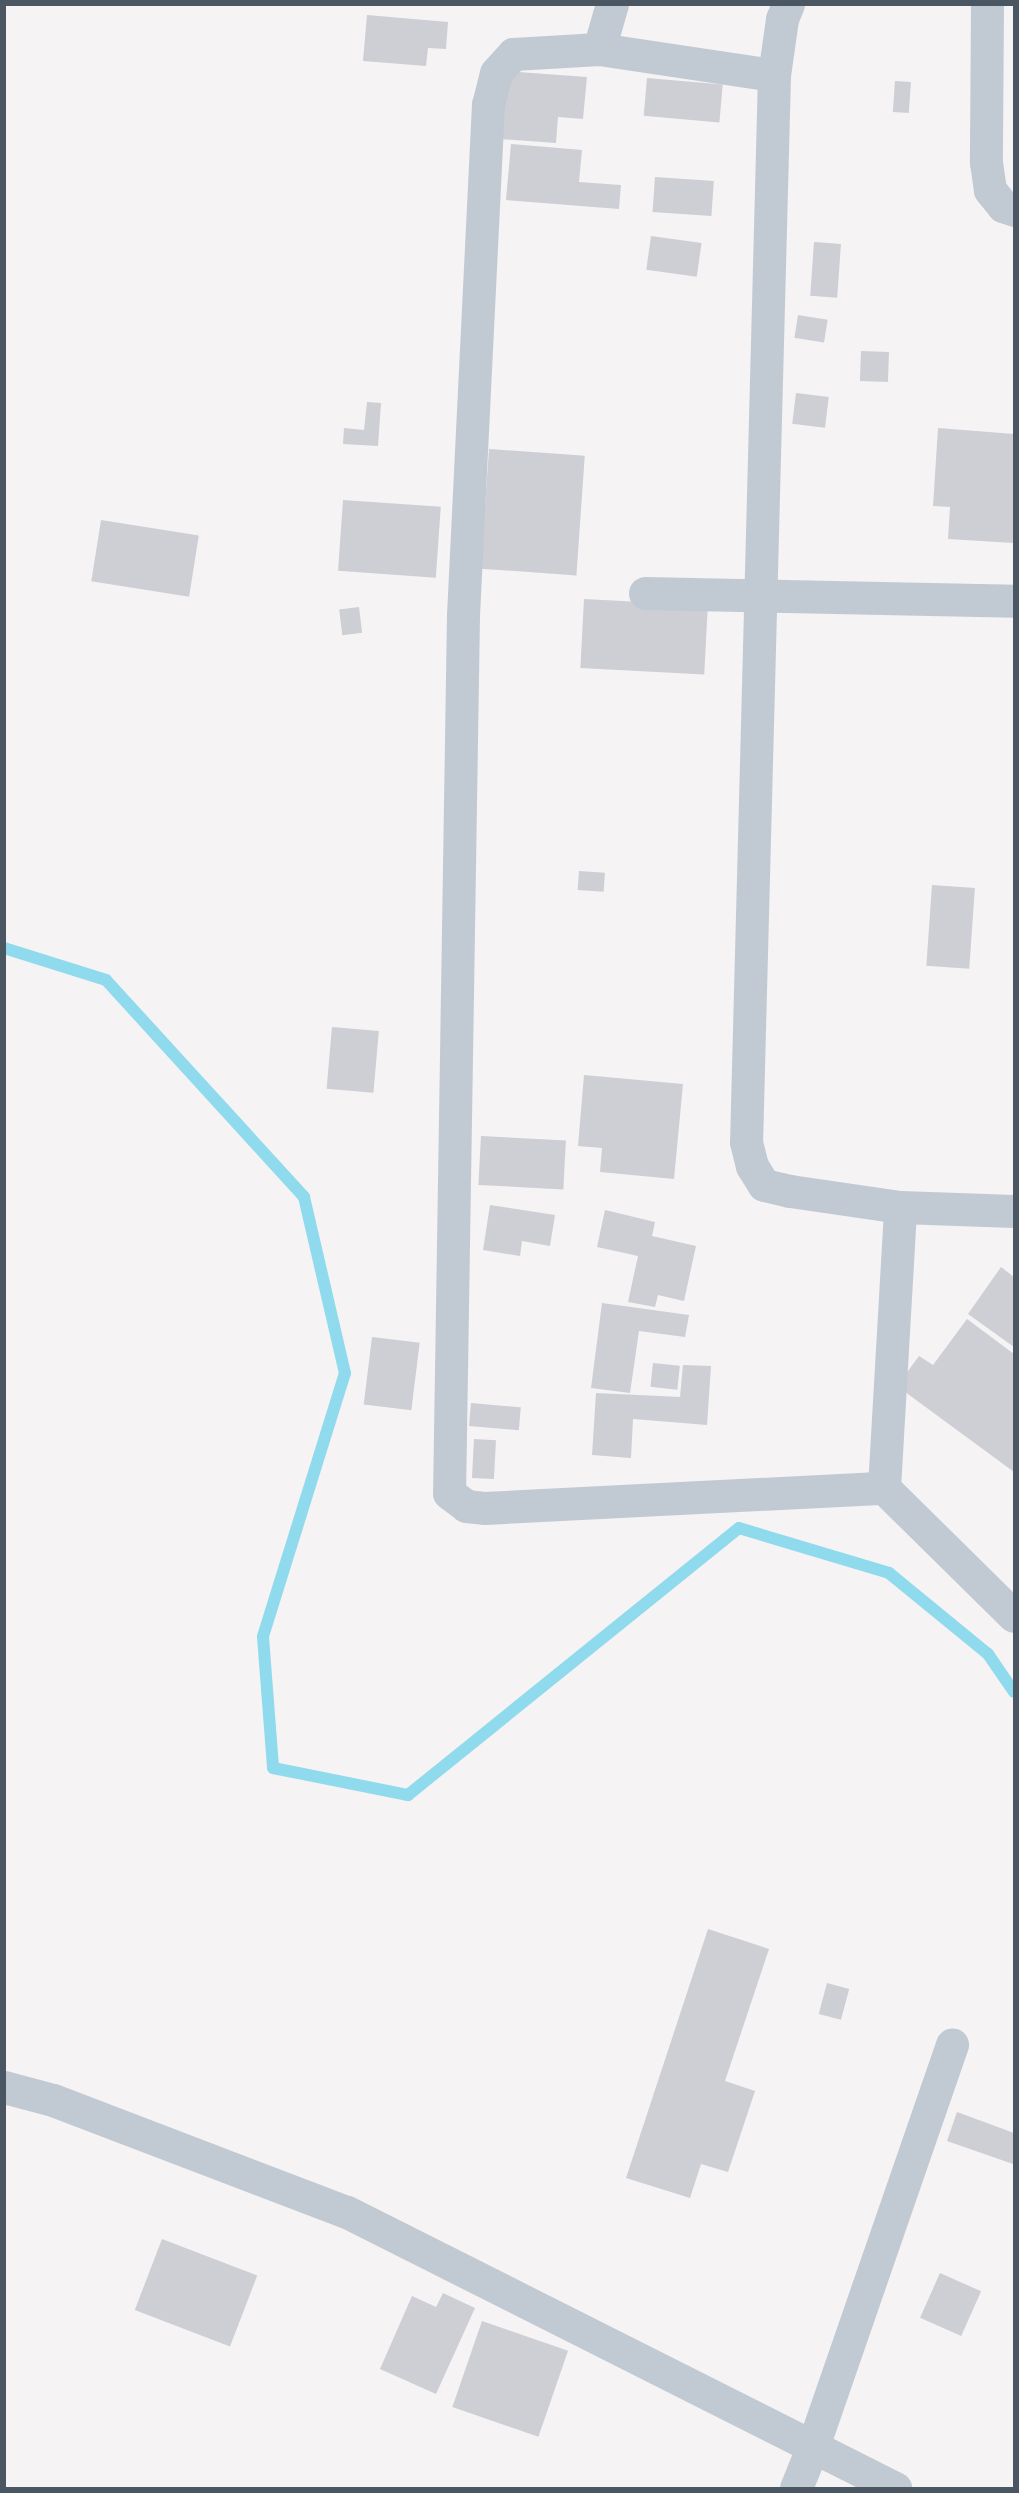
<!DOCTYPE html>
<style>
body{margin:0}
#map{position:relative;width:1019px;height:2493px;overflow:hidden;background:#f5f3f3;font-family:"DM Sans",sans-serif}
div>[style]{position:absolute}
.stream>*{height:12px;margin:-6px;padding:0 6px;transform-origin:6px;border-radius:6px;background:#90daee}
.building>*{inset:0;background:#cdcfd5;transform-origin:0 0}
.street>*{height:33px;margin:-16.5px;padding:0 16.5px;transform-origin:16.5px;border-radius:16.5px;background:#c1cad2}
span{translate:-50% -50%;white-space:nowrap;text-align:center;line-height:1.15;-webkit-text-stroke:4.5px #fff;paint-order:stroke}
.frame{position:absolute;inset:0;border:6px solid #4a5661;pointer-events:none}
</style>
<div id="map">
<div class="stream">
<div style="left:4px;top:948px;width:107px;rotate:17.4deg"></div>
<div style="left:106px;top:980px;width:294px;rotate:47.6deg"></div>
<div style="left:304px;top:1197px;width:181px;rotate:76.9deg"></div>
<div style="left:345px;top:1373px;width:276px;rotate:107.3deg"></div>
<div style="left:263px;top:1637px;width:131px;rotate:85.6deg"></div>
<div style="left:273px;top:1768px;width:138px;rotate:11.3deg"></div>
<div style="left:408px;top:1795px;width:425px;rotate:-38.9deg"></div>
<div style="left:739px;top:1528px;width:157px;rotate:16.7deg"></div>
<div style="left:889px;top:1573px;width:128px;rotate:39.3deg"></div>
<div style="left:988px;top:1654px;width:46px;rotate:55.6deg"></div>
</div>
<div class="building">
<div style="clip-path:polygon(367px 15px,448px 22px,446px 49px,428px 48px,426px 66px,363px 61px)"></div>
<div style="clip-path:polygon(506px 71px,587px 77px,583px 119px,558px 117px,556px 143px,500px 139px)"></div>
<div style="left:647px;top:78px;width:76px;height:38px;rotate:5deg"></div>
<div style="left:895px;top:81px;width:16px;height:31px;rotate:4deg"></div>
<div style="clip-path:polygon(511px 144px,582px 150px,579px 182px,621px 185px,619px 209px,506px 200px)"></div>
<div style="left:655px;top:177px;width:59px;height:35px;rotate:4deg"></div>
<div style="left:651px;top:236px;width:51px;height:34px;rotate:8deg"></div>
<div style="left:814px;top:242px;width:27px;height:54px;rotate:4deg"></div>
<div style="left:798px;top:315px;width:30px;height:23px;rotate:9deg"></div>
<div style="left:861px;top:351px;width:28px;height:30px;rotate:2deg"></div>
<div style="left:796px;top:393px;width:33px;height:31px;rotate:7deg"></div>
<div style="clip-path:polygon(367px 402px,381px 403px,378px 446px,343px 444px,344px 428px,364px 430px)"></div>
<div style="clip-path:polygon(938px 428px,1014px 434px,1014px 543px,948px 539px,950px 507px,933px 506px)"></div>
<div style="left:489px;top:449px;width:96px;height:120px;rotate:4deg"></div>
<div style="left:343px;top:500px;width:98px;height:71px;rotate:4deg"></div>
<div style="left:101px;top:520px;width:99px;height:62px;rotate:9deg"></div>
<div style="left:584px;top:599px;width:124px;height:69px;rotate:3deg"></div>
<div style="left:359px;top:607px;width:26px;height:20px;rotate:83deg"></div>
<div style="left:579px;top:871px;width:26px;height:19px;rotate:4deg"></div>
<div style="left:932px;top:885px;width:43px;height:81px;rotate:4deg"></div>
<div style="left:332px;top:1027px;width:47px;height:62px;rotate:5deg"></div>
<div style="clip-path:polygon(584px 1075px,683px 1084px,674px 1179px,600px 1172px,602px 1148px,578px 1146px)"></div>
<div style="left:481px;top:1136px;width:85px;height:49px;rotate:3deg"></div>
<div style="clip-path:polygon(490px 1205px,555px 1215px,550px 1246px,522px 1241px,520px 1256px,483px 1250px)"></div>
<div style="clip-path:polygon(605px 1210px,655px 1222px,652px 1236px,696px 1246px,684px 1301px,658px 1295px,655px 1307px,628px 1302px,638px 1256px,597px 1247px)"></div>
<div style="clip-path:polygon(1001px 1267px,1014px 1277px,1014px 1347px,968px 1314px)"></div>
<div style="clip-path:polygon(602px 1303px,689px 1315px,685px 1337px,639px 1331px,630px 1393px,591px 1388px)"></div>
<div style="clip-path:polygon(967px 1319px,1014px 1354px,1014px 1472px,897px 1386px,919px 1356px,933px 1365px)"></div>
<div style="left:372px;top:1337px;width:48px;height:68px;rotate:7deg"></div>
<div style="left:653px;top:1363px;width:27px;height:24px;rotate:6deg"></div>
<div style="clip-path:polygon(683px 1365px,711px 1366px,707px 1425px,633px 1419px,631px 1458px,592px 1455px,596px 1393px,680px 1397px)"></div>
<div style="left:471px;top:1403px;width:50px;height:23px;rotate:5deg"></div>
<div style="left:474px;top:1439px;width:22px;height:39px;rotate:3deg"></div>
<div style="clip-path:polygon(708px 1929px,769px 1949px,725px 2081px,755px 2091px,728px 2172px,701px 2164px,690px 2198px,626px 2178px)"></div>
<div style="left:827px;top:1983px;width:23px;height:32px;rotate:15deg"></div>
<div style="clip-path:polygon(957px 2112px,1014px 2133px,1013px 2164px,947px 2141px)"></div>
<div style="left:162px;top:2239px;width:102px;height:76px;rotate:21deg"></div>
<div style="left:940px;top:2273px;width:45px;height:49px;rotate:24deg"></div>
<div style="clip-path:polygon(443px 2293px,475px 2308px,436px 2394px,380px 2369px,412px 2296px,436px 2307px)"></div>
<div style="left:482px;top:2321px;width:91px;height:91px;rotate:19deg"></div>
</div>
<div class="street">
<div style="left:612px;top:4px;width:47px;rotate:106.1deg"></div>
<div style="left:599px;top:49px;width:177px;rotate:8.5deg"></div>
<div style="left:788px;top:4px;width:16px;rotate:112deg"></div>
<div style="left:782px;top:19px;width:57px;rotate:98.1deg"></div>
<div style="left:774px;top:75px;width:1067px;rotate:91.5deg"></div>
<div style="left:746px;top:1142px;width:25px;rotate:76deg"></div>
<div style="left:752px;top:1166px;width:22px;rotate:58deg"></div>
<div style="left:764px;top:1185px;width:27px;rotate:13deg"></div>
<div style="left:790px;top:1191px;width:111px;rotate:8.3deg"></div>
<div style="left:900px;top:1207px;width:114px;rotate:2deg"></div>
<div style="left:987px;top:4px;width:158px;rotate:90.4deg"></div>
<div style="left:986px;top:162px;width:28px;rotate:82deg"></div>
<div style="left:990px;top:190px;width:21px;rotate:51deg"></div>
<div style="left:1003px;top:206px;width:12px;rotate:20deg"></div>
<div style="left:599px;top:49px;width:86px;rotate:176.7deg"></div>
<div style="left:513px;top:54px;width:25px;rotate:132deg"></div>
<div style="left:496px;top:73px;width:32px;rotate:104deg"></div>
<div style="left:488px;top:104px;width:512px;rotate:92.8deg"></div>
<div style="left:463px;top:615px;width:878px;rotate:90.91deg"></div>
<div style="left:449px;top:1493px;width:21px;rotate:37deg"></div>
<div style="left:466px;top:1506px;width:18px;rotate:6deg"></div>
<div style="left:484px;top:1508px;width:400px;rotate:-2.9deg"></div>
<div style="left:884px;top:1488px;width:281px;rotate:-86.7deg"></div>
<div style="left:645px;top:593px;width:369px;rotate:1.2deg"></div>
<div style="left:884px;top:1488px;width:182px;rotate:44.6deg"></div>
<div style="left:4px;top:2087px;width:51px;rotate:14.9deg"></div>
<div style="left:53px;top:2100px;width:315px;rotate:20.9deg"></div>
<div style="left:347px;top:2212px;width:614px;rotate:26.73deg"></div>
<div style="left:796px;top:2488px;width:45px;rotate:-68deg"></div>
<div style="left:813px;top:2446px;width:425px;rotate:-70.9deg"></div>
</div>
<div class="frame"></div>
</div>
